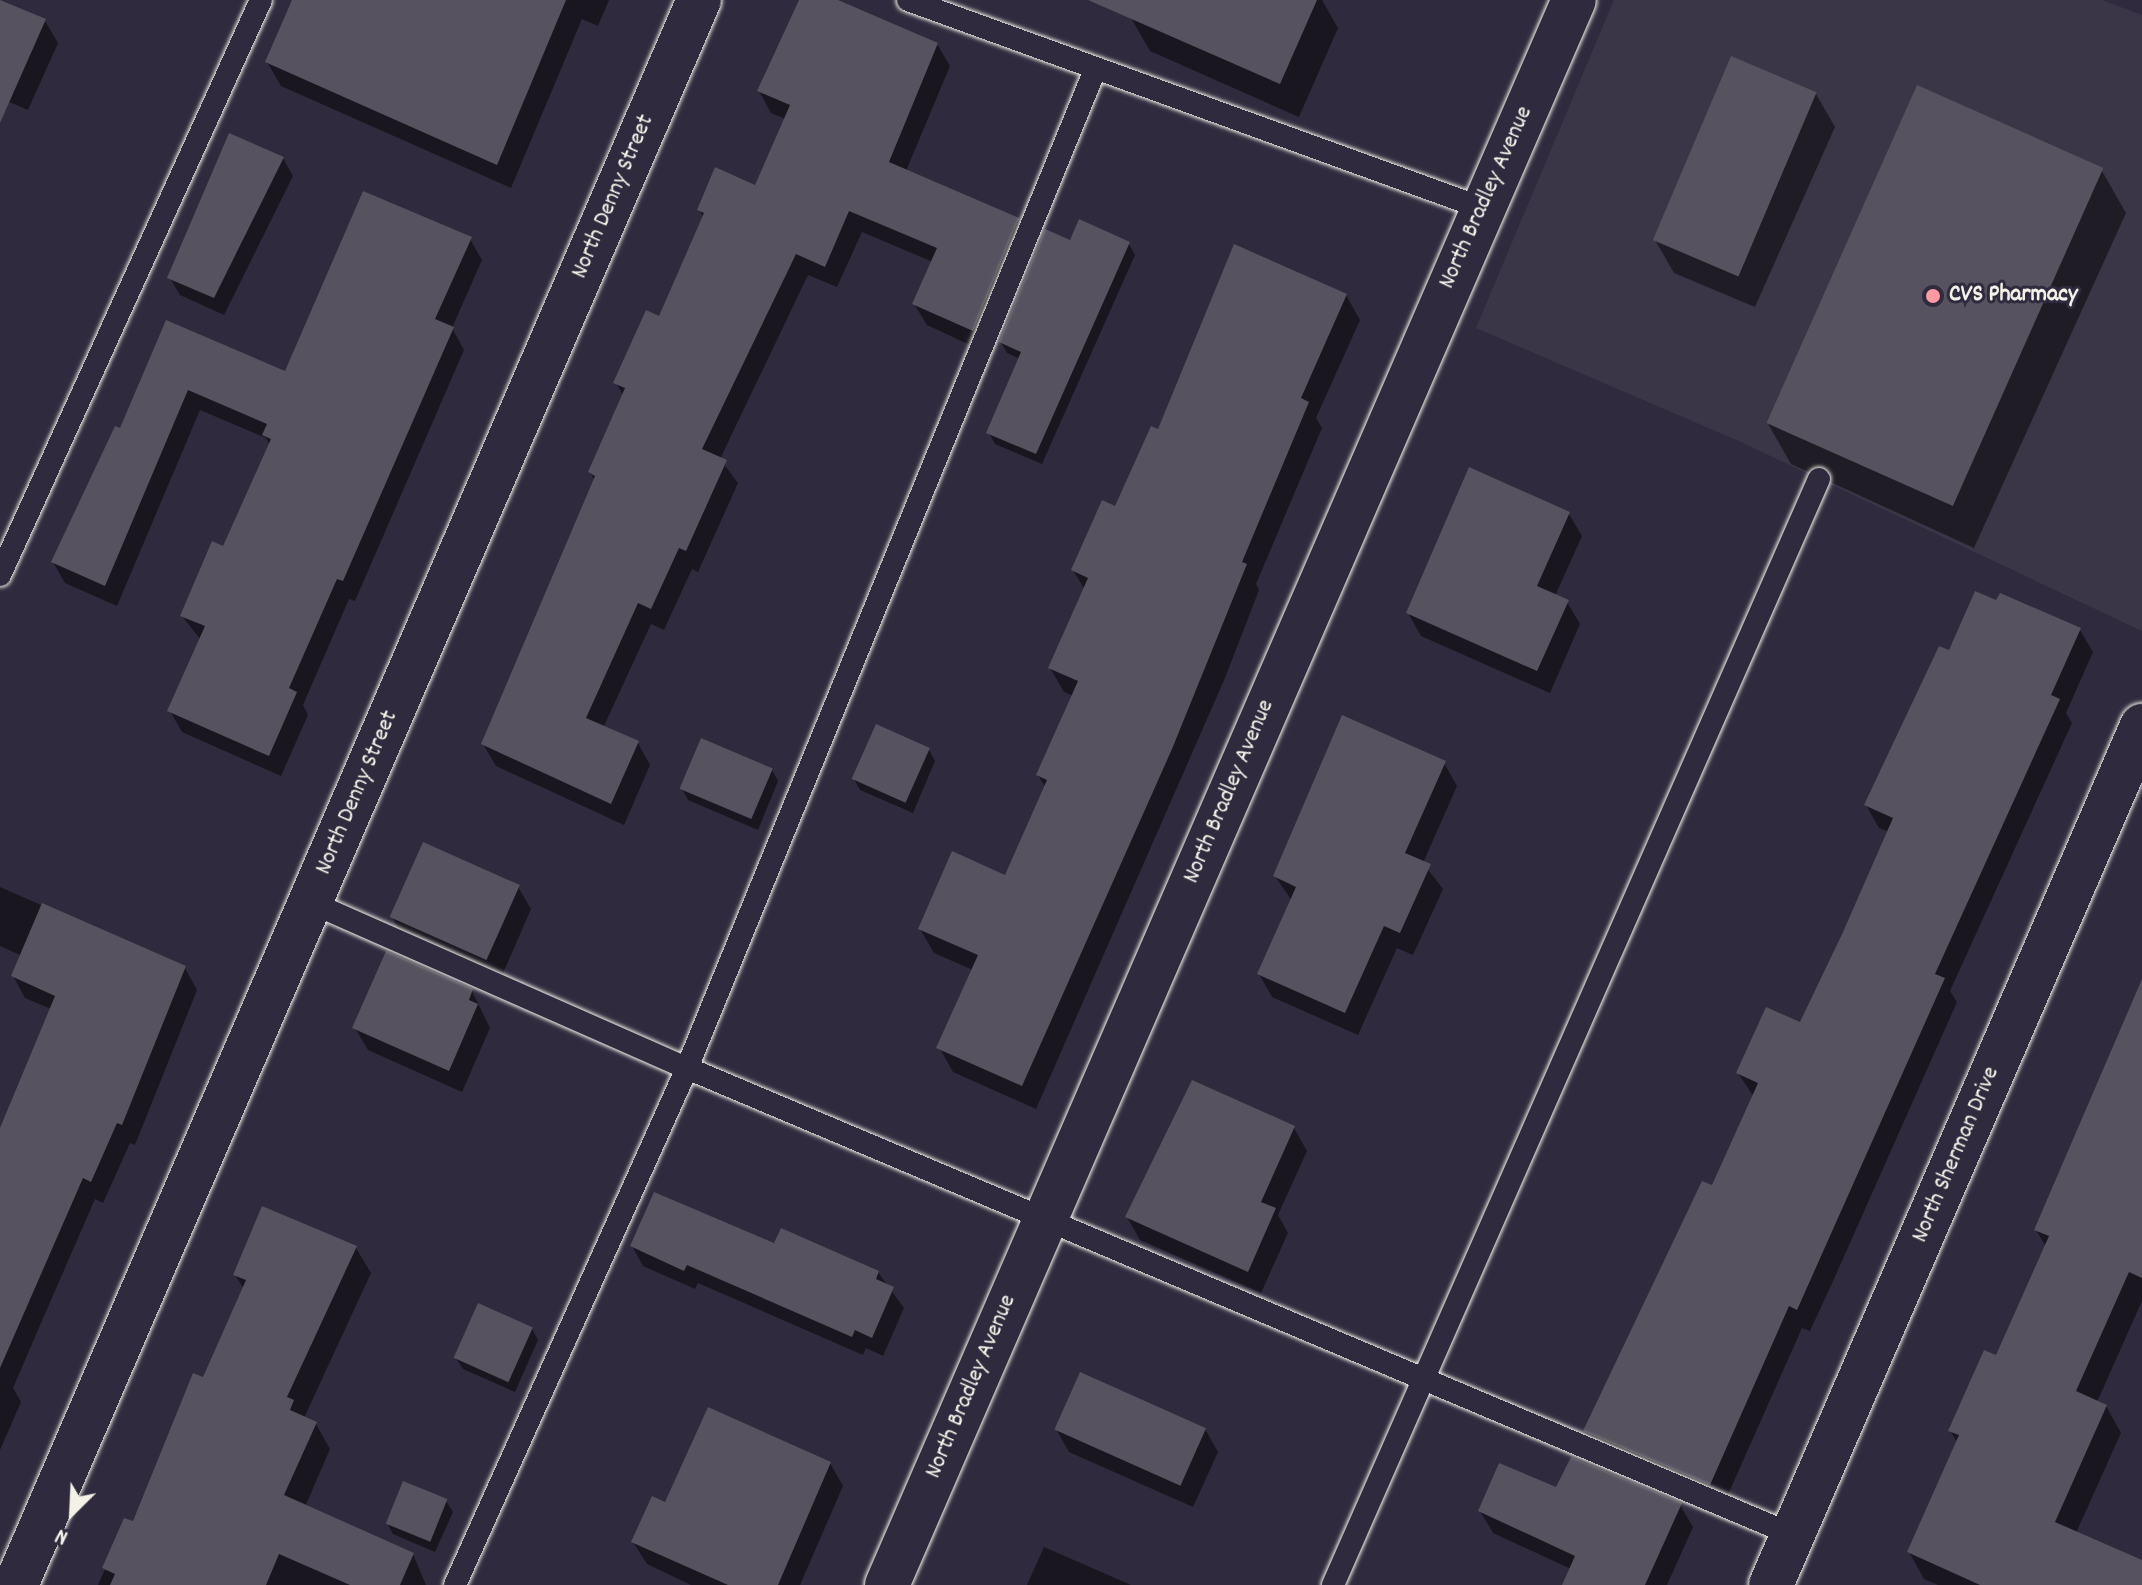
<!DOCTYPE html>
<style>
body{margin:0}
#map{position:relative;width:2142px;height:1585px;overflow:hidden;background:#2f2a3d;font-family:Dekko,sans-serif}
div>[style]{position:absolute}
.built>*{inset:0;background:#3b3647}
.shadow>*{inset:0;background:#0007}
.building>*{inset:0;background:#56525f;transform-origin:0 0}
.roads{filter:drop-shadow(0 0 2px #f4f1e8) drop-shadow(0 0 2px #f4f1e8)}
.lane>*{height:22px;margin:-11px;padding:0 11px;transform-origin:11px;border-radius:11px;background:#2f2a3d}
.street>*{height:44px;margin:-22px;padding:0 22px;transform-origin:22px;border-radius:22px;background:#2f2a3d}
.secondary>*{height:44px;margin:-22px;padding:0 22px;transform-origin:22px;border-radius:22px;background:#2f2a3d}
.dots>*{width:22px;height:22px;translate:-50% -50%;box-sizing:border-box;border:4px solid #2f2a3d;border-radius:50%}
span{translate:-50% -50%;white-space:nowrap;text-align:center;line-height:1.15;-webkit-text-stroke:6px #2f2a3d;paint-order:stroke}
.street-label{font-size:24px;color:#f4f1e8}
.poi-label{font-size:24px;color:#f4f1e8;font-weight:700}
.left{translate:0 -50%;text-align:left}
.north{position:absolute;left:32px;top:1473px;width:80px;height:80px;-webkit-text-stroke:6px #2f2a3d;paint-order:stroke;rotate:204deg;font-size:22px;font-weight:700;line-height:32px;text-align:center;color:#f4f1e8}
.north::after{content:'';display:block;margin:auto;width:28px;height:36px;background:#f4f1e8;clip-path:polygon(50% 0,100% 100%,50% 72%,0 100%)}
</style>
<div id="map">
<div class="built">
<div style="clip-path:polygon(1614px 0,2102px 0,2142px 15px,2142px 631px,1741px 442px,1476px 328px)"></div>
</div>
<div class="shadow">
<div style="clip-path:polygon(293px 0,609px 0,598px 26px,582px 19px,511px 188px,281px 86px,267px 62px)"></div>
<div style="clip-path:polygon(801px 0,833px 0,937px 44px,950px 66px,906px 171px,1018px 220px,1030px 241px,985px 352px,927px 325px,914px 304px,933px 262px,862px 232px,837px 287px,808px 275px,720px 459px,738px 483px,698px 572px,692px 569px,664px 630px,651px 624px,604px 726px,638px 743px,650px 765px,624px 825px,496px 766px,483px 744px,595px 481px,590px 472px,624px 397px,616px 383px,660px 319px,704px 218px,699px 210px,756px 188px,786px 119px,771px 113px,759px 91px)"></div>
<div style="clip-path:polygon(1141px 0,1322px 0,1338px 28px,1299px 117px,1150px 51px,1131px 18px)"></div>
<div style="clip-path:polygon(0 1px,45px 21px,58px 43px,28px 110px,0 98px)"></div>
<div style="clip-path:polygon(1816px 94px,1835px 127px,1755px 307px,1674px 273px,1655px 240px)"></div>
<div style="clip-path:polygon(283px 158px,293px 176px,224px 315px,180px 295px,170px 278px)"></div>
<div style="clip-path:polygon(2102px 171px,2126px 213px,1974px 548px,1791px 464px,1767px 422px)"></div>
<div style="clip-path:polygon(470px 239px,482px 260px,452px 328px,464px 350px,355px 601px,349px 599px,303px 705px,308px 715px,281px 776px,182px 732px,170px 711px,201px 640px,182px 616px,224px 549px,270px 445px,266px 438px,200px 410px,117px 606px,65px 583px,53px 562px,121px 431px,167px 323px,286px 374px)"></div>
<div style="clip-path:polygon(1071px 243px,1129px 244px,1135px 255px,1042px 464px,995px 444px,989px 433px,1020px 359px,1007px 353px,1001px 342px)"></div>
<div style="clip-path:polygon(1346px 295px,1360px 320px,1316px 418px,1322px 428px,1256px 584px,1259px 590px,1225px 678px,1036px 1109px,953px 1072px,939px 1047px,973px 970px,934px 953px,920px 929px,1006px 877px,1046px 788px,1038px 775px,1073px 696px,1064px 692px,1050px 668px,1085px 590px,1073px 570px,1116px 508px,1159px 432px)"></div>
<div style="clip-path:polygon(1569px 514px,1582px 536px,1555px 596px,1567px 602px,1580px 624px,1550px 693px,1421px 636px,1408px 613px)"></div>
<div style="clip-path:polygon(2080px 630px,2093px 652px,2066px 713px,2072px 723px,1950px 991px,1957px 1002px,1834px 1279px,1810px 1331px,1802px 1328px,1723px 1506px,1598px 1454px,1585px 1431px,1713px 1188px,1754px 1097px,1738px 1073px,1801px 1025px,1889px 832px,1879px 828px,1866px 805px,1950px 653px)"></div>
<div style="clip-path:polygon(929px 750px,935px 761px,913px 813px,860px 790px,854px 779px)"></div>
<div style="clip-path:polygon(1444px 763px,1457px 786px,1423px 863px,1443px 889px,1413px 955px,1397px 948px,1358px 1035px,1272px 997px,1259px 974px,1292px 901px,1275px 876px)"></div>
<div style="clip-path:polygon(772px 770px,778px 781px,758px 830px,688px 800px,682px 789px)"></div>
<div style="clip-path:polygon(0 887px,185px 968px,197px 990px,135px 1145px,130px 1143px,103px 1203px,95px 1199px,38px 1330px,13px 1388px,21px 1402px,0 1450px,0 1131px,51px 1009px,25px 998px,13px 976px,22px 956px,0 946px)"></div>
<div style="clip-path:polygon(518px 887px,531px 909px,498px 985px,405px 940px,392px 917px)"></div>
<div style="clip-path:polygon(2142px 981px,2142px 1301px,2097px 1402px,2106px 1406px,2121px 1433px,2076px 1533px,2142px 1562px,2142px 1585px,1938px 1585px,1924px 1579px,1909px 1552px,1958px 1443px,1950px 1431px,1997px 1358px,2046px 1247px,2036px 1230px)"></div>
<div style="clip-path:polygon(472px 991px,490px 1028px,462px 1092px,368px 1050px,355px 1028px)"></div>
<div style="clip-path:polygon(1294px 1128px,1307px 1151px,1278px 1215px,1288px 1233px,1261px 1293px,1140px 1240px,1127px 1217px)"></div>
<div style="clip-path:polygon(632px 1246px,878px 1272px,904px 1308px,883px 1356px,866px 1348px,863px 1355px,698px 1283px,695px 1289px,643px 1266px)"></div>
<div style="clip-path:polygon(356px 1248px,371px 1273px,304px 1418px,316px 1424px,330px 1449px,305px 1507px,413px 1554px,426px 1585px,98px 1585px,126px 1521px,134px 1524px,204px 1379px,244px 1289px,235px 1275px)"></div>
<div style="clip-path:polygon(532px 1329px,538px 1340px,515px 1392px,463px 1369px,456px 1358px)"></div>
<div style="clip-path:polygon(1056px 1429px,1205px 1429px,1218px 1452px,1193px 1507px,1069px 1452px)"></div>
<div style="clip-path:polygon(830px 1463px,843px 1486px,800px 1585px,691px 1585px,647px 1564px,633px 1542px,666px 1505px)"></div>
<div style="clip-path:polygon(1557px 1489px,1680px 1505px,1693px 1527px,1667px 1585px,1564px 1585px,1571px 1569px,1493px 1533px,1480px 1511px)"></div>
<div style="clip-path:polygon(446px 1501px,453px 1512px,435px 1552px,393px 1534px,387px 1523px)"></div>
<div style="clip-path:polygon(1044px 1547px,1131px 1585px,1027px 1585px)"></div>
</div>
<div class="building">
<div style="clip-path:polygon(0 0,46px 19px,0 123px)"></div>
<div style="clip-path:polygon(292px 0,566px 0,497px 165px,265px 62px)"></div>
<div style="clip-path:polygon(799px 0,838px 0,938px 43px,889px 162px,1019px 218px,973px 331px,912px 304px,937px 248px,849px 211px,825px 267px,796px 254px,702px 449px,727px 460px,686px 551px,679px 548px,651px 609px,638px 603px,586px 718px,639px 741px,611px 804px,481px 744px,595px 476px,588px 472px,625px 388px,613px 383px,646px 310px,659px 316px,704px 213px,697px 210px,715px 167px,755px 185px,790px 105px,757px 91px)"></div>
<div style="clip-path:polygon(1088px 0,1317px 0,1280px 84px)"></div>
<div style="left:1731px;top:56px;width:93px;height:200px;rotate:23deg"></div>
<div style="left:1917px;top:85px;width:204px;height:370px;rotate:24deg"></div>
<div style="clip-path:polygon(229px 133px,284px 157px,214px 298px,167px 278px)"></div>
<div style="clip-path:polygon(363px 191px,472px 237px,435px 319px,454px 327px,343px 581px,337px 579px,289px 688px,297px 692px,269px 756px,167px 711px,205px 626px,180px 616px,212px 541px,223px 546px,271px 439px,262px 435px,267px 424px,188px 390px,105px 586px,51px 562px,115px 426px,120px 428px,166px 320px,285px 371px)"></div>
<div style="clip-path:polygon(1079px 219px,1130px 242px,1036px 454px,986px 433px,1021px 352px,999px 342px,1045px 229px,1070px 240px)"></div>
<div style="clip-path:polygon(1234px 244px,1347px 294px,1301px 398px,1309px 402px,1242px 562px,1247px 564px,1172px 749px,1022px 1086px,936px 1048px,978px 955px,918px 929px,952px 851px,1005px 875px,1047px 780px,1036px 775px,1078px 681px,1048px 668px,1088px 578px,1071px 570px,1102px 500px,1115px 506px,1151px 426px,1158px 429px)"></div>
<div style="clip-path:polygon(1469px 467px,1570px 512px,1537px 586px,1569px 600px,1537px 671px,1406px 613px)"></div>
<div style="clip-path:polygon(1975px 591px,1996px 600px,2000px 593px,2081px 628px,2051px 695px,2060px 699px,1935px 974px,1945px 978px,1797px 1310px,1789px 1306px,1710px 1485px,1583px 1431px,1702px 1181px,1712px 1185px,1758px 1083px,1736px 1073px,1766px 1007px,1800px 1022px,1843px 932px,1893px 818px,1864px 805px,1939px 646px,1949px 650px)"></div>
<div style="clip-path:polygon(1342px 715px,1446px 761px,1405px 853px,1431px 864px,1400px 933px,1384px 926px,1345px 1013px,1257px 974px,1296px 887px,1273px 876px)"></div>
<div style="left:876px;top:724px;width:59px;height:60px;rotate:24deg"></div>
<div style="left:701px;top:738px;width:78px;height:55px;rotate:23deg"></div>
<div style="left:423px;top:842px;width:106px;height:82px;rotate:24deg"></div>
<div style="clip-path:polygon(42px 903px,186px 966px,122px 1125px,117px 1123px,91px 1182px,83px 1178px,0 1368px,0 1128px,55px 996px,11px 976px)"></div>
<div style="clip-path:polygon(386px 951px,473px 989px,469px 1000px,478px 1004px,449px 1071px,352px 1028px)"></div>
<div style="clip-path:polygon(2142px 979px,2142px 1278px,2129px 1272px,2076px 1391px,2107px 1405px,2055px 1522px,2142px 1560px,2142px 1585px,1980px 1585px,1907px 1552px,1959px 1435px,1948px 1431px,1984px 1350px,1996px 1355px,2049px 1236px,2034px 1230px)"></div>
<div style="clip-path:polygon(1192px 1080px,1295px 1126px,1261px 1202px,1276px 1208px,1248px 1272px,1125px 1217px)"></div>
<div style="clip-path:polygon(654px 1192px,774px 1243px,781px 1228px,879px 1271px,876px 1279px,894px 1287px,872px 1338px,855px 1330px,852px 1337px,687px 1265px,684px 1271px,630px 1246px)"></div>
<div style="clip-path:polygon(262px 1206px,357px 1246px,287px 1397px,294px 1400px,290px 1410px,317px 1422px,284px 1495px,414px 1553px,400px 1585px,350px 1585px,279px 1554px,266px 1585px,110px 1585px,115px 1574px,102px 1568px,124px 1518px,133px 1521px,193px 1373px,203px 1377px,246px 1280px,233px 1275px)"></div>
<div style="left:478px;top:1303px;width:60px;height:60px;rotate:24deg"></div>
<div style="left:1080px;top:1372px;width:138px;height:63px;rotate:24deg"></div>
<div style="clip-path:polygon(708px 1407px,831px 1462px,778px 1585px,728px 1585px,631px 1542px,652px 1496px,665px 1502px)"></div>
<div style="clip-path:polygon(1571px 1457px,1682px 1503px,1645px 1585px,1562px 1585px,1575px 1556px,1478px 1511px,1499px 1463px,1556px 1487px)"></div>
<div style="left:403px;top:1481px;width:48px;height:46px;rotate:22deg"></div>
</div>
<div class="roads">
<div class="lane">
<div style="left:908px;top:0;width:611px;rotate:19.92deg"></div>
<div style="left:0;top:575px;width:631px;rotate:-65.59deg"></div>
<div style="left:310px;top:902px;width:412px;rotate:23.8deg"></div>
<div style="left:687px;top:1068px;width:1201px;rotate:22.89deg"></div>
<div style="left:455px;top:1585px;width:567px;rotate:-65.83deg"></div>
<div style="left:687px;top:1068px;width:1076px;rotate:-67.77deg"></div>
<div style="left:1333px;top:1585px;width:1208px;rotate:-66.28deg"></div>
</div>
<div class="street">
<div style="left:16px;top:1585px;width:1726px;rotate:-66.69deg"></div>
<div style="left:887px;top:1585px;width:1727px;rotate:-66.57deg"></div>
</div>
<div class="secondary">
<div style="left:1771px;top:1585px;width:936px;rotate:-66.64deg"></div>
</div>
</div>
<div class="dots">
<div style="left:1933px;top:296px;background:#ff9aa2"></div>
</div>
<div class="street-label">
<span style="left:614px;top:197px;rotate:-67deg">North Denny Street</span>
<span style="left:1487px;top:198px;rotate:-66deg">North Bradley Avenue</span>
<span style="left:1230px;top:792px;rotate:-67deg">North Bradley Avenue</span>
<span style="left:358px;top:793px;rotate:-67deg">North Denny Street</span>
<span style="left:1957px;top:1155px;rotate:-67deg">North Sherman Drive</span>
<span style="left:972px;top:1387px;rotate:-67deg">North Bradley Avenue</span>
</div>
<div class="poi-label">
<span class="left" style="left:1949px;top:296px">CVS Pharmacy</span>
</div>
<div class="north">N</div>
</div>
